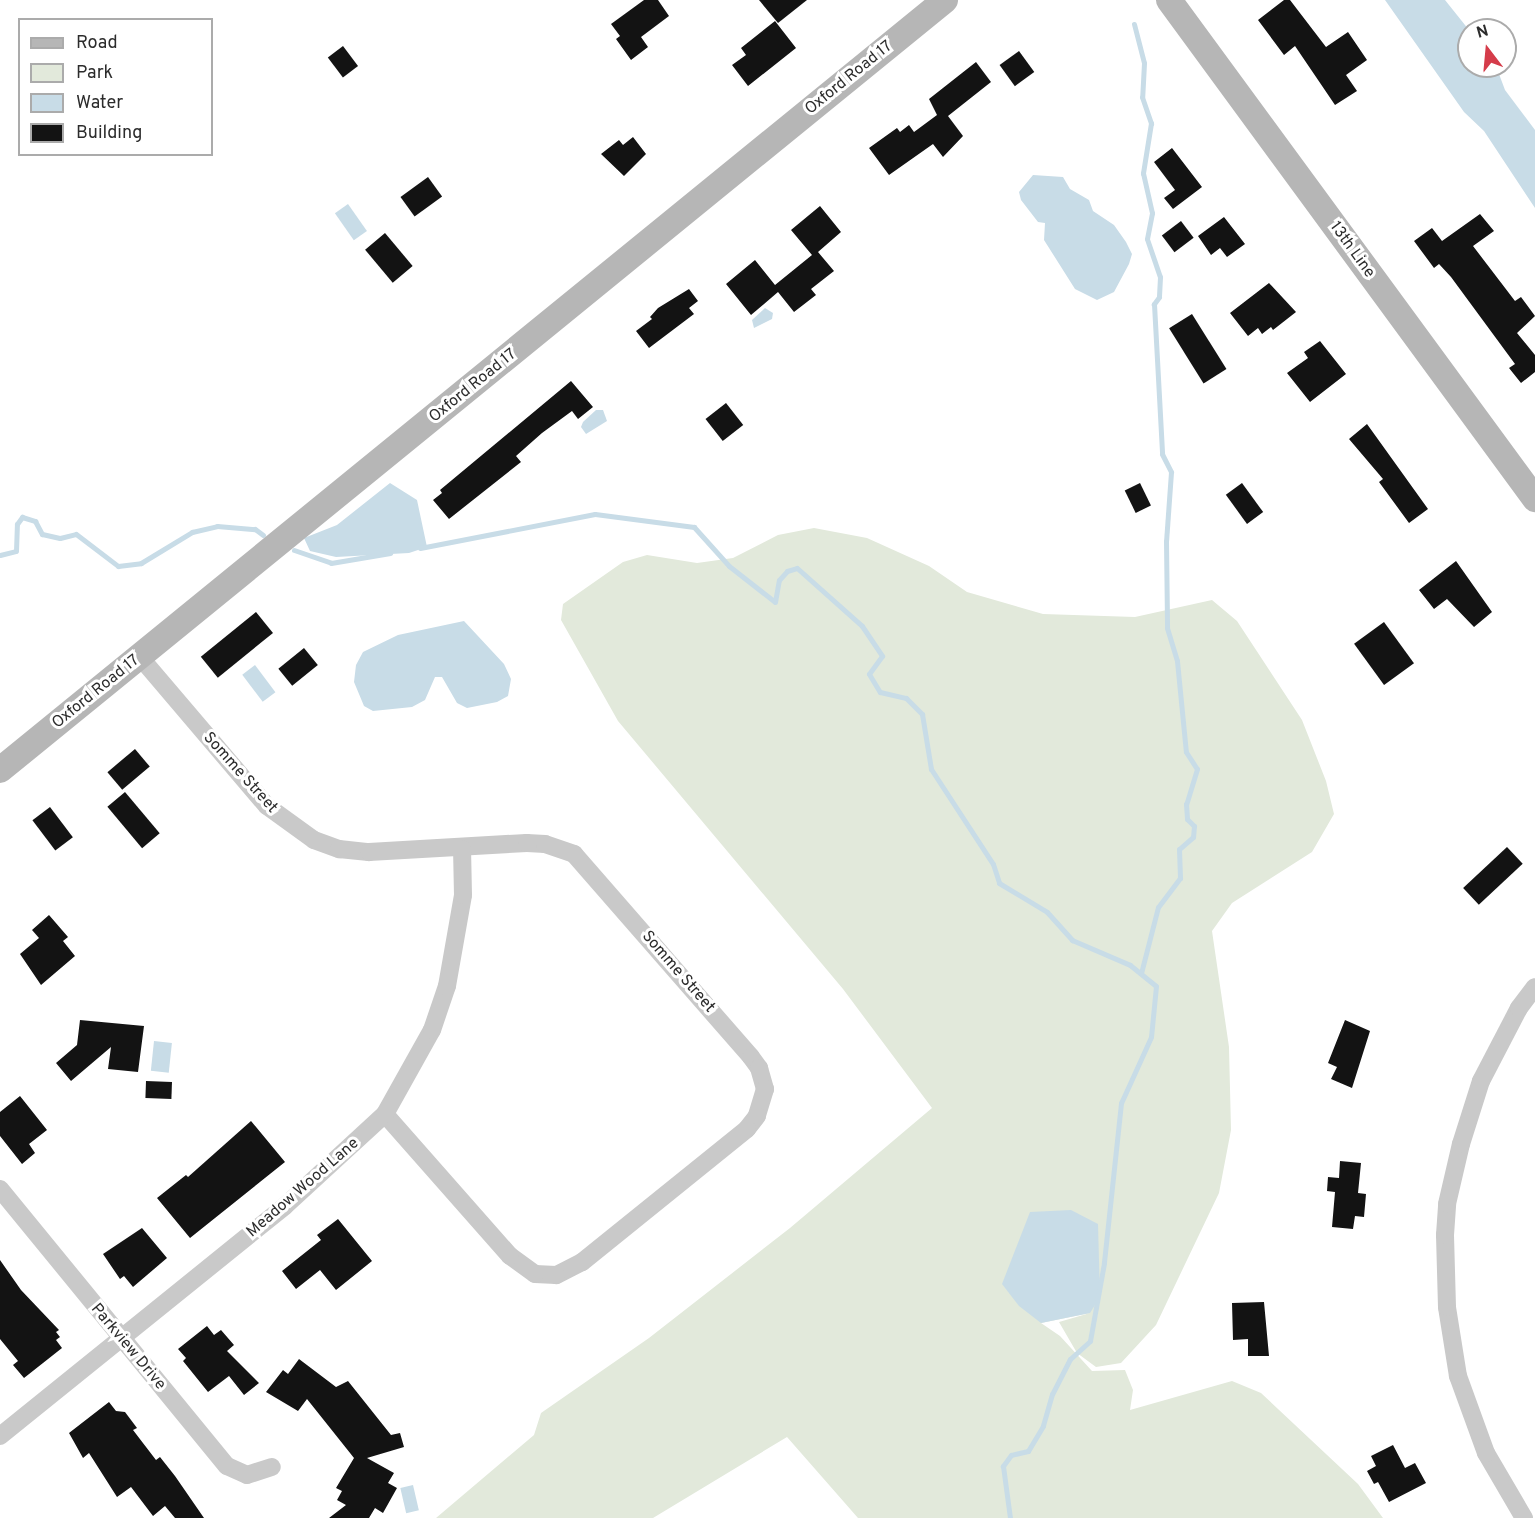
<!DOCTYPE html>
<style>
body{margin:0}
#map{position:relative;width:1535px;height:1518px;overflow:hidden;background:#fff;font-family:Overpass,sans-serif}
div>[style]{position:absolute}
.green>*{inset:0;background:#e2e9db}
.water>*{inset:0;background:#c8dce7;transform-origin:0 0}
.stream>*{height:5px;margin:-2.5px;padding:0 2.5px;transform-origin:2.5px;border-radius:2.5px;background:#c8dce7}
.building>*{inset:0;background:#131313;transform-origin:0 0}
.minor>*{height:18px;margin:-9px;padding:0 9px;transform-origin:9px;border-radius:9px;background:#c9c9c9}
.secondary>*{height:26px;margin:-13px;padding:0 13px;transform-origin:13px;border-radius:13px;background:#b6b6b6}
span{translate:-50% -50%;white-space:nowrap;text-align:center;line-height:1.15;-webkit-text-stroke:6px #fff;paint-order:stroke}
.street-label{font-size:16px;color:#2c2c2c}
.legend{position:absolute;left:18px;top:18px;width:195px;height:138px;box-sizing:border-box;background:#fff;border:2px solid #ababab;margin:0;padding:8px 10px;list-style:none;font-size:18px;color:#2c2c2c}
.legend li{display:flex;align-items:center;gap:12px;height:30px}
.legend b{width:30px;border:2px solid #ababab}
.north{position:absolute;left:1457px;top:18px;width:60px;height:60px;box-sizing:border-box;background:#fff;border:2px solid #ababab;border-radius:50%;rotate:344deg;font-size:16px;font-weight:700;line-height:24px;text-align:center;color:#2c2c2c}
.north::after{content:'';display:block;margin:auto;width:21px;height:27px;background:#d53c4a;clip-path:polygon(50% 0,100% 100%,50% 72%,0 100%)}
</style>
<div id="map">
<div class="green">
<div style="clip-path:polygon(814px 528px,867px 538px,929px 566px,967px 592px,1043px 614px,1135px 617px,1212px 600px,1237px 621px,1302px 720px,1326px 781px,1334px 814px,1312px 852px,1232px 903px,1212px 931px,1229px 1047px,1231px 1130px,1219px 1193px,1156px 1325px,1121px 1363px,1096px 1367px,1077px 1353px,1059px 1322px,1090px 1313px,1041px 1323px,1060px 1336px,1092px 1371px,1125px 1370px,1133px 1390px,1130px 1410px,1232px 1381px,1261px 1393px,1358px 1484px,1383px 1518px,858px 1518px,787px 1437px,653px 1518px,436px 1518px,534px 1435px,541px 1413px,649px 1338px,790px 1228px,932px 1108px,843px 989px,618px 721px,561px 620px,563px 604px,623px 562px,647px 555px,697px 563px,733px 558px,778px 535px)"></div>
</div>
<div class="water">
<div style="clip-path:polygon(1385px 0,1445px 0,1469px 30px,1469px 66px,1496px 66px,1505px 90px,1535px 130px,1535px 208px,1484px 131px,1464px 112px)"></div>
<div style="clip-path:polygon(1033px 175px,1063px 177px,1070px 189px,1089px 200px,1093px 211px,1114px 225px,1126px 242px,1132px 254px,1129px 264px,1114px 292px,1097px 300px,1075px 289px,1044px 240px,1045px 223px,1038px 222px,1021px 200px,1019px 192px)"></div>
<div style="left:348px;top:204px;width:33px;height:16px;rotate:55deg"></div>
<div style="clip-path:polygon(765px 308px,773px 313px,772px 319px,754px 328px,752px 320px)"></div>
<div style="clip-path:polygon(596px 410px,603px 410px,607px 421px,586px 434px,581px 427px,583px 422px)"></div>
<div style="clip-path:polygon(390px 483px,417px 500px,427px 547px,409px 553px,336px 557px,310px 551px,304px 538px,337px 525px)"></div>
<div style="clip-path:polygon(464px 621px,504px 664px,511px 679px,508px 696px,497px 702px,467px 708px,457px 703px,442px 677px,435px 677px,425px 700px,412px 707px,373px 711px,364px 706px,354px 682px,356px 665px,363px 652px,398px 635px)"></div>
<div style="left:255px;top:665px;width:34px;height:16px;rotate:53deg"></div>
<div style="left:154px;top:1041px;width:18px;height:30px;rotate:6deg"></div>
<div style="clip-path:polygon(1071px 1210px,1098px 1224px,1100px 1297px,1090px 1313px,1041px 1323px,1019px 1306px,1002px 1284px,1030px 1212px)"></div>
<div style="left:413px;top:1485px;width:26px;height:13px;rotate:77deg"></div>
</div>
<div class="stream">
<div style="left:1134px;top:24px;width:40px;rotate:75.6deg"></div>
<div style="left:1144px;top:63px;width:34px;rotate:93deg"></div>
<div style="left:1142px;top:97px;width:28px;rotate:71deg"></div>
<div style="left:1151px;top:123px;width:51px;rotate:99.1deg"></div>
<div style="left:1143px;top:173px;width:41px;rotate:77.3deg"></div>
<div style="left:1152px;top:213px;width:26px;rotate:101deg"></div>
<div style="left:1147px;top:239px;width:40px;rotate:71.1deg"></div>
<div style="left:1160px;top:277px;width:20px;rotate:93deg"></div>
<div style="left:1159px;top:297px;width:9px;rotate:126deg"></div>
<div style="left:1154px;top:304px;width:150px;rotate:86.9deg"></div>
<div style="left:1162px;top:454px;width:20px;rotate:63deg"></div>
<div style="left:1171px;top:472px;width:69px;rotate:94.1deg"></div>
<div style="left:1166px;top:541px;width:87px;rotate:89.3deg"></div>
<div style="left:1167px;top:628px;width:34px;rotate:73deg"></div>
<div style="left:1177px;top:661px;width:91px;rotate:84.4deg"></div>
<div style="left:1186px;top:752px;width:20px;rotate:57deg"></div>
<div style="left:1197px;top:769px;width:37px;rotate:107deg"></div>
<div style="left:1186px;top:804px;width:15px;rotate:86deg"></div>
<div style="left:1187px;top:819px;width:10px;rotate:45deg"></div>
<div style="left:1194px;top:826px;width:11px;rotate:95deg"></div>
<div style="left:1193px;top:837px;width:18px;rotate:139deg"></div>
<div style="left:1179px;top:849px;width:29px;rotate:88deg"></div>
<div style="left:1180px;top:878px;width:36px;rotate:127deg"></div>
<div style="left:1158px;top:907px;width:68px;rotate:104.4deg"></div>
<div style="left:420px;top:548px;width:178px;rotate:-11deg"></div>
<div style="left:595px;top:514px;width:100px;rotate:7.5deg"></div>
<div style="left:694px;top:527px;width:52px;rotate:48.1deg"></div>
<div style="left:729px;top:566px;width:58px;rotate:38deg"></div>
<div style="left:775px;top:602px;width:22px;rotate:-80deg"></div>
<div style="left:779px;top:580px;width:12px;rotate:-48deg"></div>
<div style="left:787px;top:571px;width:10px;rotate:-17deg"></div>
<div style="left:797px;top:568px;width:87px;rotate:41.7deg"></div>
<div style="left:862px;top:626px;width:36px;rotate:56deg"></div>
<div style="left:882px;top:656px;width:22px;rotate:126deg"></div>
<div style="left:869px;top:674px;width:21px;rotate:59deg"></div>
<div style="left:880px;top:692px;width:27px;rotate:13deg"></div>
<div style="left:906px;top:698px;width:23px;rotate:45deg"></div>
<div style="left:922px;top:714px;width:56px;rotate:80.7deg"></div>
<div style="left:931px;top:769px;width:113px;rotate:56.9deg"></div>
<div style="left:993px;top:864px;width:20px;rotate:72deg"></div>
<div style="left:999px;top:883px;width:56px;rotate:31.1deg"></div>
<div style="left:1047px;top:912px;width:38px;rotate:48deg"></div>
<div style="left:1072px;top:940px;width:63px;rotate:23.3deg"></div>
<div style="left:1130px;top:965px;width:33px;rotate:39deg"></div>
<div style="left:1156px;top:986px;width:51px;rotate:95.6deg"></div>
<div style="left:1151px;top:1037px;width:72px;rotate:114.4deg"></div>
<div style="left:1121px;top:1103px;width:161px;rotate:96.1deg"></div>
<div style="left:1104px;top:1263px;width:79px;rotate:100.2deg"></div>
<div style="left:1090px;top:1341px;width:27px;rotate:138deg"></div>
<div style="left:1070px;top:1359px;width:39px;rotate:117deg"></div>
<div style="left:1052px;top:1394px;width:33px;rotate:106deg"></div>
<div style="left:1043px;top:1426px;width:29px;rotate:121deg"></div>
<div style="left:1028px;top:1451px;width:17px;rotate:167deg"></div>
<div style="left:1011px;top:1455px;width:14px;rotate:126deg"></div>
<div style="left:1003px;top:1466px;width:52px;rotate:82.3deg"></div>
<div style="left:294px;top:550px;width:39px;rotate:19deg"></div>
<div style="left:331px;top:563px;width:60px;rotate:-9.6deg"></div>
<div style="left:0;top:555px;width:16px;rotate:-14deg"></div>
<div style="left:16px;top:551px;width:27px;rotate:-88deg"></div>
<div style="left:17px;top:524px;width:9px;rotate:-54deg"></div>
<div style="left:22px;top:517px;width:14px;rotate:17deg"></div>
<div style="left:35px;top:521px;width:15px;rotate:62deg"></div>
<div style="left:42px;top:534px;width:18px;rotate:13deg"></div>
<div style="left:60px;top:538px;width:16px;rotate:-14deg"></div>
<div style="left:76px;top:534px;width:53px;rotate:37.3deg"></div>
<div style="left:118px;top:566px;width:23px;rotate:-7deg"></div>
<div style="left:141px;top:563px;width:60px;rotate:-31.3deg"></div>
<div style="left:192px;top:532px;width:26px;rotate:-13deg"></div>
<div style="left:217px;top:526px;width:38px;rotate:5deg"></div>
<div style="left:255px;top:529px;width:10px;rotate:37deg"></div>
</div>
<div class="building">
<div style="clip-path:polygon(644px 0,658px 0,669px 16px,641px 37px,648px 47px,631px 60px,616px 39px,620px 36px,611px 24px)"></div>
<div style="clip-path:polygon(759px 0,807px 0,778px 23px)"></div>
<div style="clip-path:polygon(1284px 0,1290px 0,1326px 47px,1348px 32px,1367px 60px,1346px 75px,1357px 91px,1335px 105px,1295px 46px,1284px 55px,1258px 20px)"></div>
<div style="clip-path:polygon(775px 21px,796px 48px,748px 86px,732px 65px,746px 55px,741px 48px)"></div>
<div style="left:343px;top:46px;width:25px;height:19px;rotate:53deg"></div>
<div style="left:1019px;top:51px;width:26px;height:24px;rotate:54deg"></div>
<div style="clip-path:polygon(976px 62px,991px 82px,948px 116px,963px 136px,943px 157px,933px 144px,889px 175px,869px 148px,897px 128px,900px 132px,909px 125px,914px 132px,937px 115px,929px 99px)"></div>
<div style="clip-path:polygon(633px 137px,646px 154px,624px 176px,601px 154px,619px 140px,623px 145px)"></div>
<div style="clip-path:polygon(1172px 148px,1202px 187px,1173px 209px,1164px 198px,1175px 190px,1154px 162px)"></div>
<div style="left:428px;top:177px;width:24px;height:34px;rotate:54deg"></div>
<div style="clip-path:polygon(820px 206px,841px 232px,818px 252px,834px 271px,811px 289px,816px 295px,794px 312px,778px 292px,751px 315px,726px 284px,755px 260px,775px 285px,812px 255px,791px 230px)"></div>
<div style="clip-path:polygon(1480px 214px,1494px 231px,1473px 246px,1515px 301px,1521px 297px,1535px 316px,1517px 333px,1535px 355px,1535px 372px,1521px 383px,1509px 368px,1515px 364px,1451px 277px,1439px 264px,1434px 268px,1414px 241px,1432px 228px,1442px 241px)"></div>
<div style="clip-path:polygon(1224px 217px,1245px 244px,1227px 257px,1220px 248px,1211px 255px,1198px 236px)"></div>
<div style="left:1181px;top:221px;width:21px;height:24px;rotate:53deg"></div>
<div style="left:385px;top:233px;width:43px;height:26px;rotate:50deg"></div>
<div style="clip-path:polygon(1269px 283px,1296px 312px,1273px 330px,1271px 327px,1262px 334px,1258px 328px,1248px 336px,1230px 313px)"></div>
<div style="clip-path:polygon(689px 289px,698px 301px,689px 308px,694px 314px,649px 348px,636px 331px,652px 319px,650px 317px,658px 308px)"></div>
<div style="left:1192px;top:314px;width:65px;height:27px;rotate:58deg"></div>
<div style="clip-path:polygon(1320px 341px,1346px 374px,1310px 402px,1287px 373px,1308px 358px,1304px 352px)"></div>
<div style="clip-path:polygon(571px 381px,593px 407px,578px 419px,572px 411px,542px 433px,516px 456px,521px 462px,449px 519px,433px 500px,442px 493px,440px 490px)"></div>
<div style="left:726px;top:403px;width:28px;height:26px;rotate:52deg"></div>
<div style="clip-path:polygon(1367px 424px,1428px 509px,1409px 523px,1379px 482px,1383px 479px,1349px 439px)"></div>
<div style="left:1140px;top:483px;width:25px;height:17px;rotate:64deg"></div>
<div style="left:1242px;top:483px;width:36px;height:20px;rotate:54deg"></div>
<div style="clip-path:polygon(1456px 561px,1492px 612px,1474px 627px,1447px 599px,1434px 609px,1419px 590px)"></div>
<div style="left:256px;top:612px;width:27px;height:71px;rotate:51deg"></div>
<div style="left:1384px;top:622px;width:51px;height:37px;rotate:54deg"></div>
<div style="left:304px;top:648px;width:22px;height:33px;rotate:51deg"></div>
<div style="left:135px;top:749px;width:23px;height:36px;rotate:50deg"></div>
<div style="left:125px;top:792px;width:54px;height:23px;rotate:50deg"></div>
<div style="left:50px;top:807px;width:38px;height:22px;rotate:53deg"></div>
<div style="left:1507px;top:847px;width:23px;height:60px;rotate:47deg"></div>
<div style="clip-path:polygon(49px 915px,68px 937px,63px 941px,75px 956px,41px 985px,20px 954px,39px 938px,32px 930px)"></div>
<div style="clip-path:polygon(80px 1020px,144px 1026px,138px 1072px,108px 1069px,111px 1047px,71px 1081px,56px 1063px,77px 1045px)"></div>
<div style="clip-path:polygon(1345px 1020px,1370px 1031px,1352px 1088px,1331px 1079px,1337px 1067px,1328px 1063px)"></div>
<div style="left:146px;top:1081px;width:26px;height:17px;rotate:2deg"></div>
<div style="clip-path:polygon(20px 1096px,47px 1130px,29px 1144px,35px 1153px,22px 1164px,0 1136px,0 1112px)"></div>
<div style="clip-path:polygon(251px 1121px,285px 1162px,190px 1238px,157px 1198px,186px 1175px,188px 1177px)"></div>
<div style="clip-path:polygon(1340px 1161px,1361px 1163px,1358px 1193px,1366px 1194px,1364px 1217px,1355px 1216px,1353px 1229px,1332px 1227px,1335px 1192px,1327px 1191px,1328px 1177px,1339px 1178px)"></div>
<div style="clip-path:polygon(338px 1219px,372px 1261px,336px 1290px,320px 1270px,296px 1289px,282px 1271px,321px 1240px,317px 1235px)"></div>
<div style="clip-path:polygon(142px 1228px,167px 1258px,133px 1287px,124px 1276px,120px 1279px,103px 1254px)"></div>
<div style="clip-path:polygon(0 1260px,21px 1290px,59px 1330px,56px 1332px,60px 1337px,56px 1340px,62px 1348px,24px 1378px,13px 1365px,18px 1361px,0 1339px)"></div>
<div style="clip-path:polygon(1264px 1302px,1269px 1356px,1248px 1356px,1248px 1339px,1233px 1340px,1232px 1303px)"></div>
<div style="clip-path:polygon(207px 1326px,214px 1335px,221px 1330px,234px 1345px,227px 1351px,259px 1383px,244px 1395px,229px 1376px,208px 1392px,183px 1361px,186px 1358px,178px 1349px)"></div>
<div style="clip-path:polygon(299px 1359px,336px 1387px,348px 1381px,391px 1435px,400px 1433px,404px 1447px,367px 1458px,394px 1473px,388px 1483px,397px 1488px,383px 1513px,375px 1508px,369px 1518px,329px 1518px,346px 1505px,337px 1500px,342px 1491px,336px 1488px,354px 1458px,307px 1399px,298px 1411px,266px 1392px,283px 1370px,288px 1374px)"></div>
<div style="clip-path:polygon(109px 1402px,116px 1411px,125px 1412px,137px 1428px,133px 1430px,156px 1460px,160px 1457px,175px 1476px,204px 1518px,175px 1518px,165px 1506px,153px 1516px,131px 1487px,117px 1497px,89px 1453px,83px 1458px,69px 1433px)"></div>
<div style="clip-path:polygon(1393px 1445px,1405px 1468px,1415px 1463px,1426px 1483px,1389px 1502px,1378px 1482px,1374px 1484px,1367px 1471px,1376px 1466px,1371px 1456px)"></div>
</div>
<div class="minor">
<div style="left:140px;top:657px;width:196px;rotate:49.6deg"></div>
<div style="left:267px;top:806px;width:58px;rotate:35.9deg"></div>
<div style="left:314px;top:840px;width:27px;rotate:20deg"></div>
<div style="left:339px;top:849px;width:30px;rotate:6deg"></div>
<div style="left:369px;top:852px;width:158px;rotate:-3.3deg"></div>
<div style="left:527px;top:843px;width:18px;rotate:3deg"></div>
<div style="left:545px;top:844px;width:31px;rotate:19deg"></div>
<div style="left:574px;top:854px;width:269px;rotate:48.9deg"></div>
<div style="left:751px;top:1057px;width:14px;rotate:54deg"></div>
<div style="left:759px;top:1068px;width:22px;rotate:74deg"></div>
<div style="left:765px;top:1089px;width:28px;rotate:107deg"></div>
<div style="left:757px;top:1116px;width:16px;rotate:128deg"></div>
<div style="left:747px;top:1129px;width:212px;rotate:141.1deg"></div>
<div style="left:582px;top:1262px;width:29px;rotate:153deg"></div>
<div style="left:556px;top:1275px;width:21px;rotate:-177deg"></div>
<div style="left:535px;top:1274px;width:31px;rotate:-144deg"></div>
<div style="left:510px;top:1256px;width:189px;rotate:-131.4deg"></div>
<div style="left:0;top:1189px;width:358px;rotate:50.7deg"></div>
<div style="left:227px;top:1466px;width:22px;rotate:24deg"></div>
<div style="left:247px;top:1475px;width:26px;rotate:-18deg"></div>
<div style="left:0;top:1436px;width:366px;rotate:-38.9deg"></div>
<div style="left:285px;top:1206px;width:136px;rotate:-42.6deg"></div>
<div style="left:385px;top:1114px;width:96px;rotate:-60.8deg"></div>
<div style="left:432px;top:1030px;width:46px;rotate:-71.2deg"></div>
<div style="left:447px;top:986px;width:92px;rotate:-80deg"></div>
<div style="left:463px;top:895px;width:46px;rotate:-91.2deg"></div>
<div style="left:1524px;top:1518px;width:75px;rotate:-120.3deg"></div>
<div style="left:1486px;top:1453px;width:82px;rotate:-110deg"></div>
<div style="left:1458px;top:1376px;width:70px;rotate:-99.1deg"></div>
<div style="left:1447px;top:1307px;width:72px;rotate:-91.6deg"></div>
<div style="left:1445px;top:1235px;width:31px;rotate:-86deg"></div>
<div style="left:1447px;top:1204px;width:62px;rotate:-76.9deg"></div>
<div style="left:1461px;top:1144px;width:66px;rotate:-72.4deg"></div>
<div style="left:1481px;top:1081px;width:82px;rotate:-62.5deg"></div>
<div style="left:1519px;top:1008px;width:26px;rotate:-53deg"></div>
</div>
<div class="secondary">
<div style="left:1169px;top:0;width:619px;rotate:53.74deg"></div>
<div style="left:0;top:770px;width:1219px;rotate:-39.17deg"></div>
</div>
<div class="street-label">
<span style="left:849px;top:78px;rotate:-39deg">Oxford Road 17</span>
<span style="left:1352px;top:250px;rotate:54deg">13th Line</span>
<span style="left:473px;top:386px;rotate:-39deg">Oxford Road 17</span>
<span style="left:96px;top:692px;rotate:-39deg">Oxford Road 17</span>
<span style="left:240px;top:773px;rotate:48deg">Somme Street</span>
<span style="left:678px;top:972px;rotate:49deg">Somme Street</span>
<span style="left:303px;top:1188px;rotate:-41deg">Meadow Wood Lane</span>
<span style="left:128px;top:1347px;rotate:50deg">Parkview Drive</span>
</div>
<ul class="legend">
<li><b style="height:8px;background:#b6b6b6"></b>Road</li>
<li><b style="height:16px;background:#e2e9db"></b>Park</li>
<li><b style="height:16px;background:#c8dce7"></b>Water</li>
<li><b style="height:16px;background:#131313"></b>Building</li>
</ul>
<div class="north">N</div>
</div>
